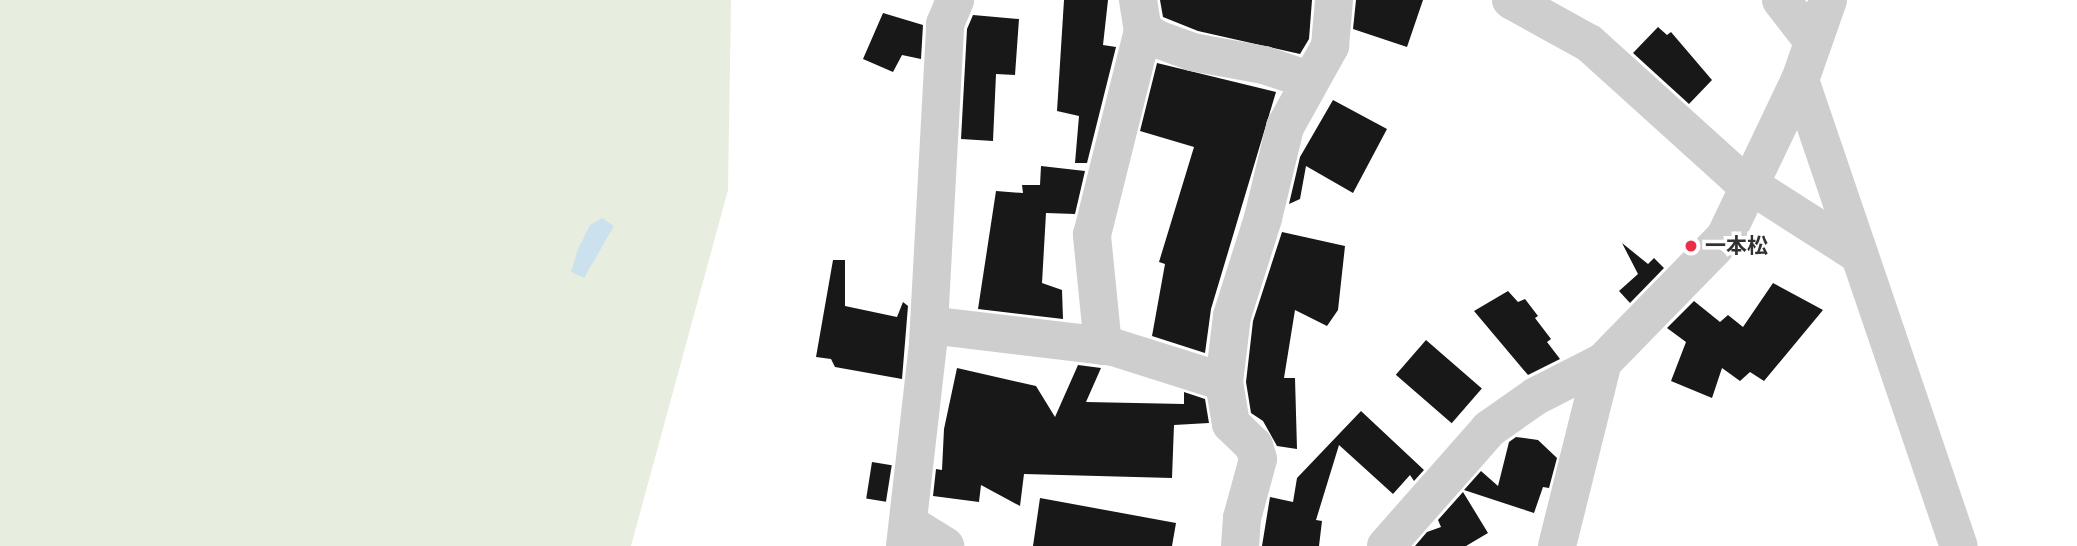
<!DOCTYPE html>
<meta charset="utf-8">
<style>
body{margin:0}
#map{position:relative;width:2077px;height:546px;overflow:hidden;background:#fff;font-family:Figtree,"Noto Sans JP",sans-serif}
div>[style]{position:absolute}
.green>*{inset:0;background:#e8eedf}
.water>*{inset:0;background:#cbe2ee}
.building>*{inset:0;background:#181818;transform-origin:0 0}
.minor>*{height:38px;margin:-19px;padding:0 19px;transform-origin:19px;border-radius:19px;background:#cecece}
.dots>*{width:19px;height:19px;translate:-50% -50%;box-sizing:border-box;border:4px solid #fff;border-radius:50%}
span{translate:-50% -50%;white-space:nowrap;text-align:center;line-height:1.15;-webkit-text-stroke:7px #fff;paint-order:stroke}
.poi-label{font-size:21px;color:#313131;font-weight:700}
.left{translate:0 -50%;text-align:left}
</style>
<div id="map">
<div class="green">
<div style="clip-path:polygon(0 0,731px 0,728px 190px,631px 546px,0 546px)"></div>
</div>
<div class="water">
<div style="clip-path:polygon(602px 218px,614px 226px,584px 278px,571px 272px,578px 249px,590px 225px)"></div>
</div>
<div class="building">
<div style="clip-path:polygon(1064px 0,1108px 0,1103px 45px,1116px 47px,1087px 163px,1075px 163px,1079px 116px,1057px 111px)"></div>
<div style="clip-path:polygon(1160px 0,1312px 0,1309px 39px,1300px 54px,1198px 31px,1163px 17px)"></div>
<div style="clip-path:polygon(1356px 0,1423px 0,1407px 47px,1353px 29px)"></div>
<div style="clip-path:polygon(883px 13px,923px 25px,921px 59px,902px 55px,893px 72px,863px 59px)"></div>
<div style="clip-path:polygon(973px 15px,1019px 19px,1015px 75px,996px 74px,993px 141px,961px 139px,967px 29px)"></div>
<div style="clip-path:polygon(1658px 27px,1667px 35px,1671px 32px,1712px 80px,1689px 104px,1633px 53px)"></div>
<div style="clip-path:polygon(1157px 63px,1276px 92px,1211px 309px,1205px 353px,1152px 336px,1165px 264px,1159px 262px,1194px 147px,1140px 131px)"></div>
<div style="clip-path:polygon(1333px 100px,1387px 129px,1353px 193px,1306px 166px,1300px 199px,1289px 204px,1300px 157px)"></div>
<div style="clip-path:polygon(1041px 166px,1085px 171px,1075px 214px,1046px 213px,1042px 283px,1062px 290px,1063px 319px,978px 309px,996px 191px,1023px 193px,1022px 185px,1040px 185px)"></div>
<div style="clip-path:polygon(1282px 232px,1345px 246px,1338px 310px,1327px 326px,1295px 310px,1284px 378px,1295px 378px,1297px 449px,1277px 446px,1263px 421px,1251px 413px,1246px 382px,1253px 321px)"></div>
<div style="clip-path:polygon(1622px 243px,1648px 264px,1654px 258px,1664px 268px,1630px 303px,1619px 291px,1638px 274px)"></div>
<div style="clip-path:polygon(833px 260px,845px 260px,845px 306px,897px 317px,903px 302px,908px 306px,902px 379px,835px 367px,831px 359px,816px 357px)"></div>
<div style="clip-path:polygon(1773px 283px,1823px 310px,1764px 381px,1750px 372px,1740px 381px,1722px 368px,1712px 398px,1671px 381px,1686px 342px,1667px 328px,1694px 301px,1720px 322px,1728px 315px,1743px 327px)"></div>
<div style="clip-path:polygon(1508px 291px,1518px 302px,1525px 299px,1538px 316px,1535px 318px,1551px 339px,1547px 342px,1560px 359px,1528px 375px,1474px 311px)"></div>
<div style="left:1426px;top:340px;width:74px;height:46px;rotate:41deg"></div>
<div style="clip-path:polygon(1078px 365px,1101px 368px,1086px 402px,1184px 404px,1184px 392px,1205px 399px,1209px 423px,1174px 425px,1172px 478px,1024px 474px,1020px 506px,981px 485px,979px 502px,933px 496px,936px 469px,942px 470px,944px 429px,957px 368px,1036px 386px,1055px 417px)"></div>
<div style="clip-path:polygon(1361px 411px,1424px 470px,1414px 481px,1410px 475px,1393px 494px,1339px 445px,1316px 520px,1322px 521px,1319px 546px,1262px 546px,1270px 497px,1293px 502px,1297px 478px)"></div>
<div style="clip-path:polygon(1516px 437px,1538px 440px,1557px 458px,1549px 488px,1543px 487px,1534px 513px,1464px 490px,1481px 471px,1498px 486px,1509px 442px)"></div>
<div style="left:872px;top:462px;width:20px;height:37px;rotate:9deg"></div>
<div style="clip-path:polygon(1463px 492px,1488px 533px,1466px 546px,1415px 546px,1427px 532px,1441px 527px,1438px 520px)"></div>
<div style="clip-path:polygon(1040px 498px,1176px 523px,1172px 546px,1033px 546px)"></div>
</div>
<div class="minor">
<div style="left:1138px;top:0;width:30px;rotate:81deg"></div>
<div style="left:1143px;top:30px;width:17px;rotate:33deg"></div>
<div style="left:1157px;top:39px;width:37px;rotate:20deg"></div>
<div style="left:1192px;top:52px;width:73px;rotate:10.2deg"></div>
<div style="left:1264px;top:65px;width:46px;rotate:18.8deg"></div>
<div style="left:1511px;top:0;width:89px;rotate:28.9deg"></div>
<div style="left:1589px;top:43px;width:198px;rotate:42.1deg"></div>
<div style="left:1736px;top:176px;width:145px;rotate:32.6deg"></div>
<div style="left:1781px;top:0;width:51px;rotate:52.2deg"></div>
<div style="left:1800px;top:80px;width:492px;rotate:71.2deg"></div>
<div style="left:929px;top:325px;width:185px;rotate:6.8deg"></div>
<div style="left:1113px;top:347px;width:116px;rotate:17.5deg"></div>
<div style="left:1103px;top:346px;width:112px;rotate:-95.7deg"></div>
<div style="left:1092px;top:235px;width:211px;rotate:-76deg"></div>
<div style="left:908px;top:523px;width:44px;rotate:31.9deg"></div>
<div style="left:905px;top:546px;width:204px;rotate:-83.5deg"></div>
<div style="left:928px;top:343px;width:319px;rotate:-86.9deg"></div>
<div style="left:945px;top:24px;width:26px;rotate:-67deg"></div>
<div style="left:1240px;top:546px;width:28px;rotate:-86deg"></div>
<div style="left:1242px;top:518px;width:61px;rotate:-74.8deg"></div>
<div style="left:1258px;top:459px;width:14px;rotate:-107deg"></div>
<div style="left:1254px;top:446px;width:32px;rotate:-136deg"></div>
<div style="left:1231px;top:424px;width:43px;rotate:-99.5deg"></div>
<div style="left:1224px;top:382px;width:66px;rotate:-83.1deg"></div>
<div style="left:1232px;top:316px;width:103px;rotate:-72.4deg"></div>
<div style="left:1263px;top:218px;width:94px;rotate:-76.4deg"></div>
<div style="left:1285px;top:127px;width:93px;rotate:-60.9deg"></div>
<div style="left:1330px;top:46px;width:46px;rotate:-85deg"></div>
<div style="left:1386px;top:546px;width:156px;rotate:-48.6deg"></div>
<div style="left:1489px;top:429px;width:57px;rotate:-35.1deg"></div>
<div style="left:1536px;top:396px;width:75px;rotate:-26.9deg"></div>
<div style="left:1557px;top:546px;width:190px;rotate:-76deg"></div>
<div style="left:1603px;top:362px;width:175px;rotate:-45.7deg"></div>
<div style="left:1725px;top:237px;width:174px;rotate:-64.5deg"></div>
<div style="left:1800px;top:80px;width:85px;rotate:-70.7deg"></div>
</div>
<div class="dots">
<div style="left:1691px;top:246px;background:#eb2f49"></div>
</div>
<div class="poi-label">
<span class="left" style="left:1705px;top:246px">一本松</span>
</div>
</div>
